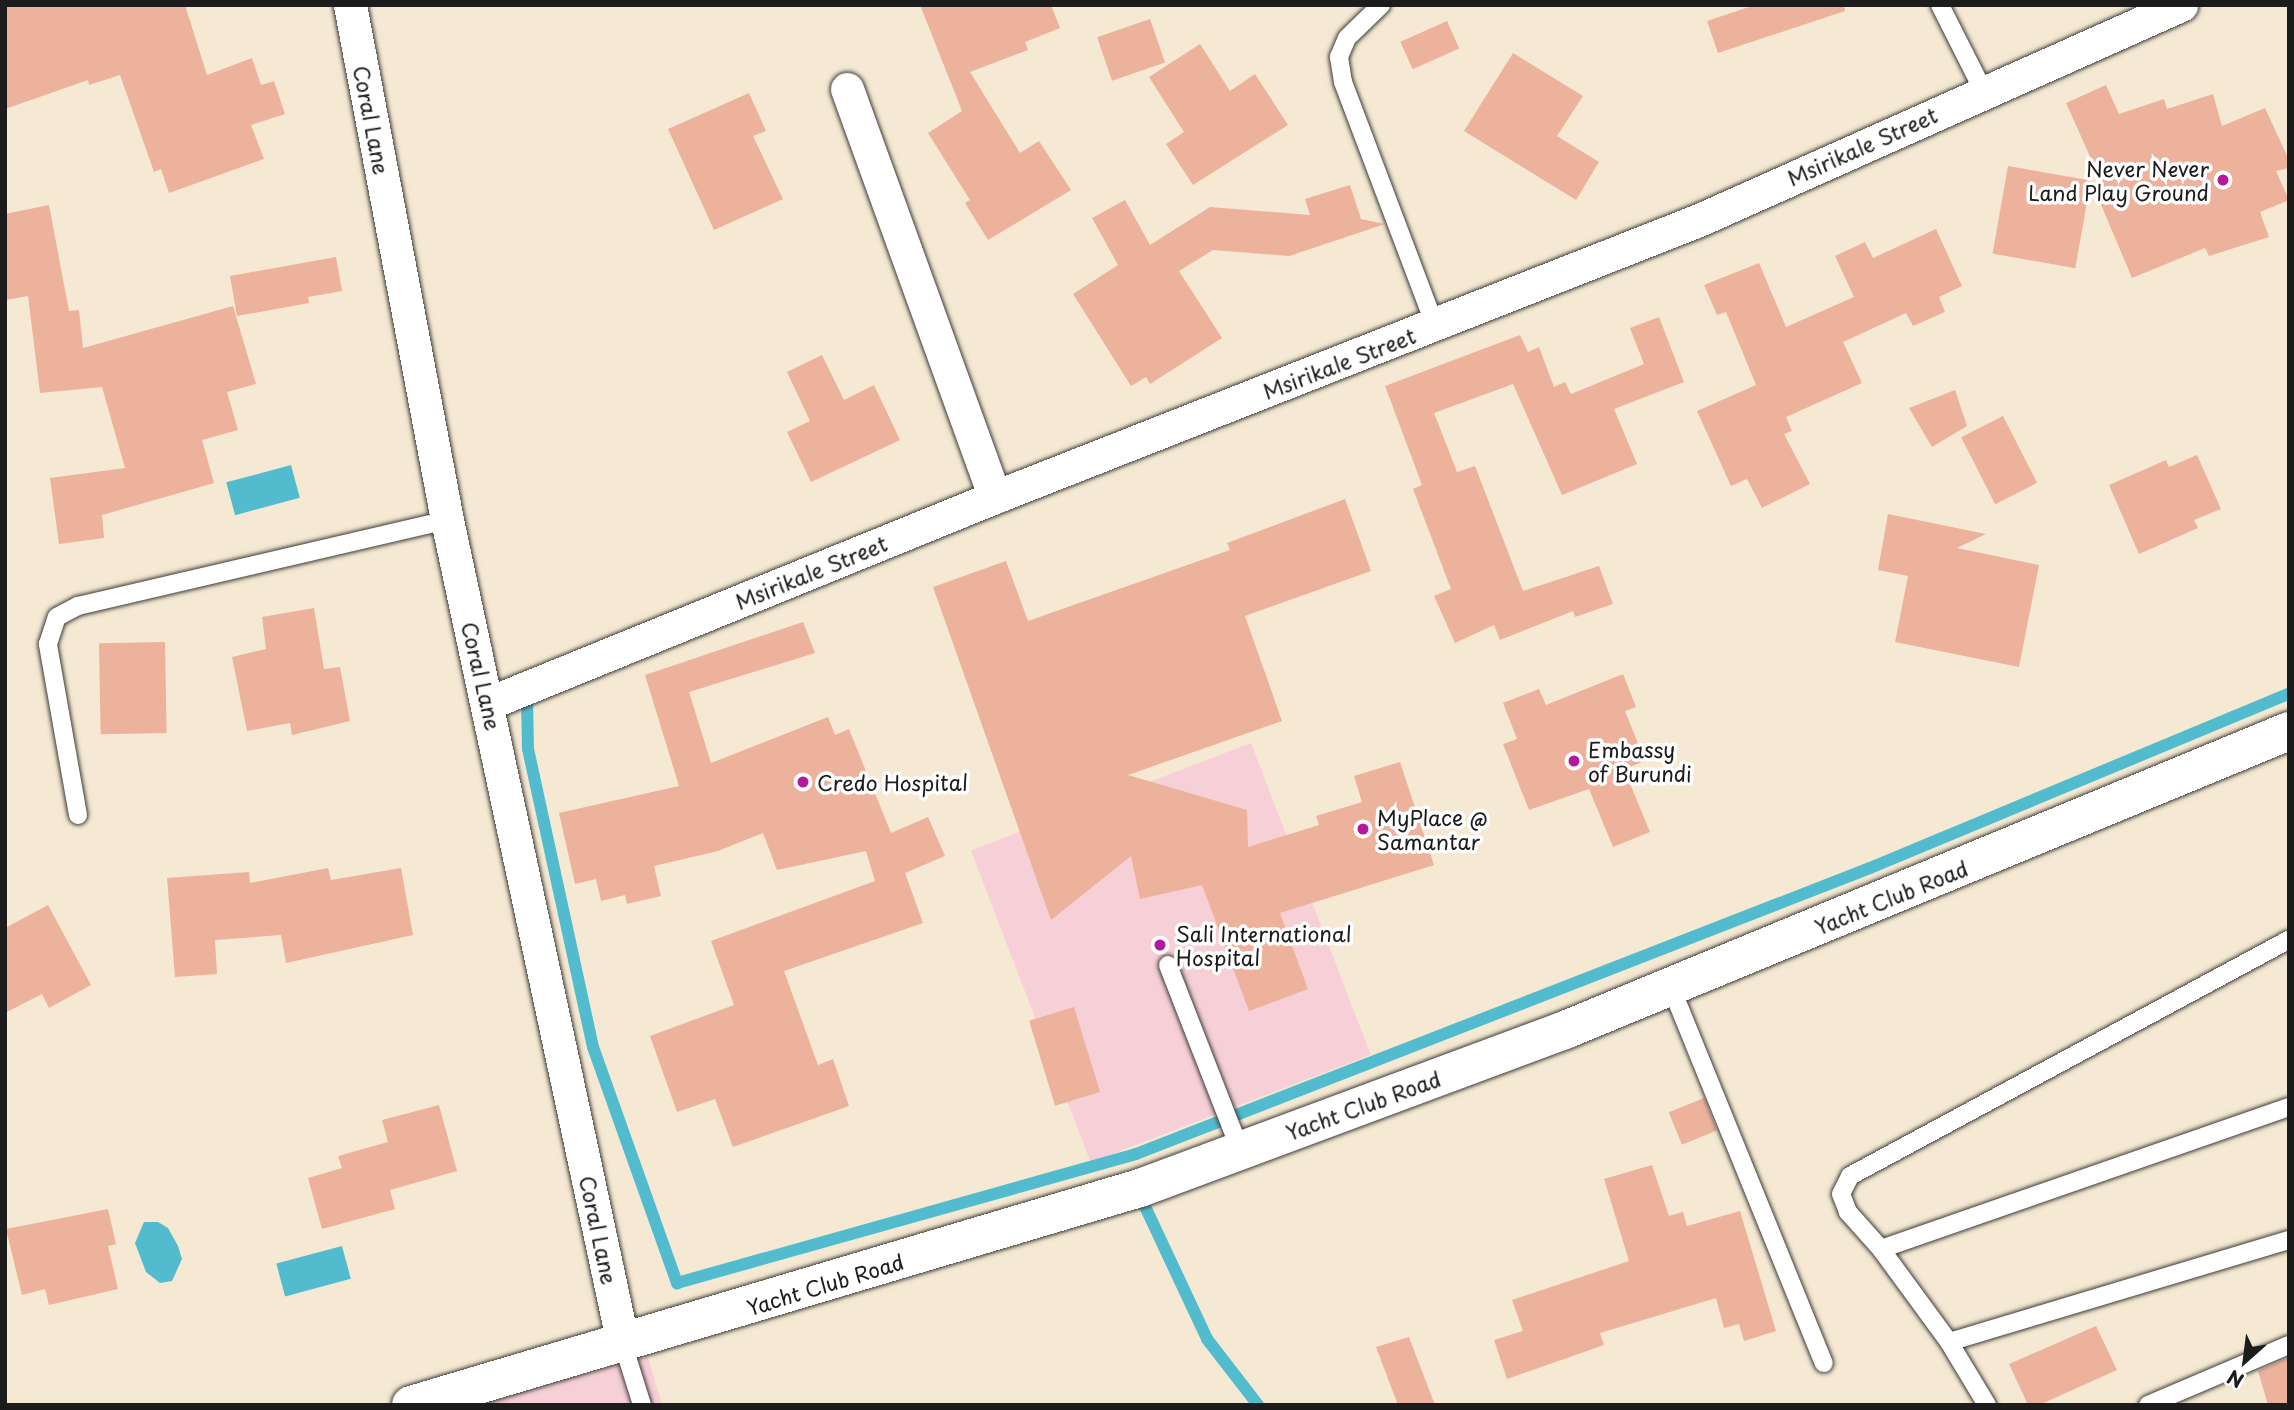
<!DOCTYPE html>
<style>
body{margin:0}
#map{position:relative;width:2294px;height:1410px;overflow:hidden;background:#f5e9d3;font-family:"Playpen Sans",sans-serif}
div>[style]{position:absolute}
.built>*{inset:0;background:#f6cfd7;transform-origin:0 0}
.water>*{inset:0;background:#52bcce;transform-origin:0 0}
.stream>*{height:12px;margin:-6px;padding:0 6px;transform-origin:6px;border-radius:6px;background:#52bcce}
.building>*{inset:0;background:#edb29c;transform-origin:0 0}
.roads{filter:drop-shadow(0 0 2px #3d3b37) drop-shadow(0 0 2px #3d3b37)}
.service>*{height:18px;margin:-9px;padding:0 9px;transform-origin:9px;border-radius:9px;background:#fff}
.minor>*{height:33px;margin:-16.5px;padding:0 16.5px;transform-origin:16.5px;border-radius:16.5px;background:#fff}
.tertiary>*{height:38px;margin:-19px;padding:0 19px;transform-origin:19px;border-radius:19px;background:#fff}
.dots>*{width:19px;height:19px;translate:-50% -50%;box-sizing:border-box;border:4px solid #fff;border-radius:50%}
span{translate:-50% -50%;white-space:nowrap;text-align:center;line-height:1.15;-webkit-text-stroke:7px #fff;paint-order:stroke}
.street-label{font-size:21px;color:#1c1c1c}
.poi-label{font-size:21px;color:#1c1c1c}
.right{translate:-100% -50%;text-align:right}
.left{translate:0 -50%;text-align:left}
.frame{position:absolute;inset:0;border:7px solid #1c1c1c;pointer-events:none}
.north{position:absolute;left:2210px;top:1326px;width:70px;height:70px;-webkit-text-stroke:5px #fff;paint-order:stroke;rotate:208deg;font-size:19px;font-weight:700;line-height:28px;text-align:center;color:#1c1c1c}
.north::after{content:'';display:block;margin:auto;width:24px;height:32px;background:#1c1c1c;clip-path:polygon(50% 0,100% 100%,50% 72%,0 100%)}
</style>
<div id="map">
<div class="built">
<div style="left:1251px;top:743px;width:334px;height:300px;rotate:69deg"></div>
<div style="clip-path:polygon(648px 1357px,662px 1405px,474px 1405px)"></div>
</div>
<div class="water">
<div style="left:291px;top:465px;width:34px;height:67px;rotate:75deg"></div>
<div style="clip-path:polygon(144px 1222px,158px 1222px,168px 1228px,178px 1246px,182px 1259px,172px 1281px,160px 1283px,146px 1272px,135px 1243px)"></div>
<div style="left:342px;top:1246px;width:34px;height:68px;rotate:75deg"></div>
</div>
<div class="stream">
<div style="left:527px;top:698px;width:51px;rotate:88.9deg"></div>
<div style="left:528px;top:749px;width:305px;rotate:77.7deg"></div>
<div style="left:593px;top:1047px;width:251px;rotate:70.4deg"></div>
<div style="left:677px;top:1283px;width:477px;rotate:-15.7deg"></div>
<div style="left:1136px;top:1154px;width:788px;rotate:-21.29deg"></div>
<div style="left:1870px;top:868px;width:454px;rotate:-22.6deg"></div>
<div style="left:1142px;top:1200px;width:153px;rotate:64.9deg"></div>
<div style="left:1207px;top:1339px;width:83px;rotate:52.3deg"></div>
</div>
<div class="building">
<div style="clip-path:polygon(5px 5px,185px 5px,207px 75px,252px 58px,261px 85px,274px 81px,285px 114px,251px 125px,264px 159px,169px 193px,161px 169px,154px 172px,120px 75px,89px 85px,88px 80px,5px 109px)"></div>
<div style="clip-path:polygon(920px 5px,1051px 5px,1060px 28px,1025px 42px,1028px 50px,970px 72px,1020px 153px,1039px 141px,1071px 190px,988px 240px,965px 203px,970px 200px,928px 133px,962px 111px)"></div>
<div style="clip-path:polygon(1755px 5px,1844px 5px,1845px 11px,1718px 53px,1707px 21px)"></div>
<div style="left:1150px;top:19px;width:46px;height:56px;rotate:71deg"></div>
<div style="left:1447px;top:21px;width:30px;height:51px;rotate:66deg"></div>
<div style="clip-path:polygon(1200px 44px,1230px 91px,1255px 74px,1288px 125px,1193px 185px,1166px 144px,1184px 132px,1149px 77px)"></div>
<div style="clip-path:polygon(1513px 53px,1583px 96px,1557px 136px,1599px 162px,1576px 200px,1464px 131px)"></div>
<div style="clip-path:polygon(2106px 85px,2119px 114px,2164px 99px,2167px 109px,2213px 94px,2222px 126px,2265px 108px,2289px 160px,2289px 168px,2276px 171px,2289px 200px,2260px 212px,2269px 237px,2209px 256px,2205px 248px,2132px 278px,2091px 181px,2102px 183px,2066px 103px)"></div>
<div style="clip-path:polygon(749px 93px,766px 131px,753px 136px,783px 199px,714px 230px,668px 129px)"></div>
<div style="left:2008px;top:166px;width:84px;height:89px;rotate:10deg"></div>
<div style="clip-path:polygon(1350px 185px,1361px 219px,1385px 224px,1289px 256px,1213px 250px,1179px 271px,1222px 338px,1150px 384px,1146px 377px,1131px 386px,1073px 294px,1118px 265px,1092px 218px,1125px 200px,1150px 245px,1210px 207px,1310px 215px,1305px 199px)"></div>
<div style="clip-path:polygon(49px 205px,69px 311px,79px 310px,83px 348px,233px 306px,256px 384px,227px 392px,238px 430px,202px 440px,214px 483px,102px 515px,104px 538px,59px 544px,50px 478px,125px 468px,102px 387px,40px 393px,28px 296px,5px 300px,5px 214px)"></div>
<div style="clip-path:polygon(1936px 229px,1962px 286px,1939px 297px,1945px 312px,1913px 326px,1906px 313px,1843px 342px,1862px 383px,1786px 417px,1792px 431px,1784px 434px,1810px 484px,1762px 508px,1747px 479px,1731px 486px,1697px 411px,1756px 385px,1726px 312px,1717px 315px,1704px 285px,1759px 263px,1786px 327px,1854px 297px,1835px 256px,1865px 242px,1873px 258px)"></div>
<div style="clip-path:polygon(336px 257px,342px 291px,308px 297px,309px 303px,237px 316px,230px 276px)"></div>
<div style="clip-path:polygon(1659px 317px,1684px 382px,1614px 409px,1637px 464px,1562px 495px,1513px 384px,1434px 413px,1457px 472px,1475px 466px,1523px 591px,1599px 566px,1613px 604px,1575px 617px,1573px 611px,1500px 640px,1494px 625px,1455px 643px,1434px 596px,1451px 589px,1413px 489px,1422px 485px,1385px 386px,1520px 335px,1528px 352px,1539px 347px,1554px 387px,1565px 382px,1571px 394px,1644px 364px,1630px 328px)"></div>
<div style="clip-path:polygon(822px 355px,844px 400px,874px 385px,900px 440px,811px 482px,787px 432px,810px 421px,787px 372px)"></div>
<div style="clip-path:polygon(1955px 390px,1967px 426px,1932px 447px,1909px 408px)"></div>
<div style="left:2003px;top:416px;width:75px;height:47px;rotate:63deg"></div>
<div style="clip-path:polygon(2197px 455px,2221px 509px,2194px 520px,2198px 528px,2139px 554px,2109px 485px,2166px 460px,2169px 467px)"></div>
<div style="clip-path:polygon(1345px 499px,1371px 571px,1245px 616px,1282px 721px,1128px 775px,1247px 810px,1248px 847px,1319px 825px,1316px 816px,1362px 802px,1354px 776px,1400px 762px,1434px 865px,1280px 913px,1308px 989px,1249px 1011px,1202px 885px,1140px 899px,1131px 856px,1051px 920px,933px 587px,1006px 561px,1028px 621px,1230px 550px,1227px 543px)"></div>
<div style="clip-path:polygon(1888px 514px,1986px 534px,1957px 548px,2039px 565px,2019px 667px,1895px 642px,1908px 576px,1878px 570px)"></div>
<div style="clip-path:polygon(314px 608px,324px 669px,340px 667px,350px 721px,292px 735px,290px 723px,247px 731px,232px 657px,266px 649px,262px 617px)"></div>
<div style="clip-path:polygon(803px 622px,815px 653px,689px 692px,711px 763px,828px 717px,835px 735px,849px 729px,891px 833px,928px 817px,945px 856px,905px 873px,923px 923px,784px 971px,818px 1065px,833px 1059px,849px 1106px,733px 1147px,715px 1099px,677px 1112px,650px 1036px,734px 1005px,711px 941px,875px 881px,866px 851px,777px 870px,763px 833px,718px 851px,654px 866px,661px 896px,627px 904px,625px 895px,601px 901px,596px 879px,575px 884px,559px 813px,679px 786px,645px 675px)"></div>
<div style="left:165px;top:642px;width:91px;height:66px;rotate:89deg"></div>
<div style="clip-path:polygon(1623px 674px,1636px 707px,1625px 711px,1645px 761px,1624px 769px,1650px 832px,1613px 847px,1589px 789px,1529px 810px,1503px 744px,1517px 739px,1503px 703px,1539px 689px,1546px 705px)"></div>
<div style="clip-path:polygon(328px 868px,331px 880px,401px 868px,413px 935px,286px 963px,281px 935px,215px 940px,217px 974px,175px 977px,167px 878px,249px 872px,250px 883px)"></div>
<div style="clip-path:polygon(48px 905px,91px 985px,49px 1008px,42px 994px,5px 1013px,5px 928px)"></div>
<div style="left:1074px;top:1007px;width:89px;height:47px;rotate:73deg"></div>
<div style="left:1704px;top:1098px;width:35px;height:38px;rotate:68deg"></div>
<div style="clip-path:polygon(439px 1105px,457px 1171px,390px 1190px,395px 1209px,322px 1229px,308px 1178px,342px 1168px,338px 1156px,388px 1142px,382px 1120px)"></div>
<div style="clip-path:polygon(1652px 1165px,1669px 1216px,1683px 1212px,1687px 1226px,1740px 1211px,1776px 1331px,1744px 1341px,1739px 1324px,1724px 1328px,1716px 1298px,1600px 1333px,1604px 1345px,1507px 1379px,1494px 1340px,1523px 1331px,1512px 1300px,1629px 1261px,1604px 1179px)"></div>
<div style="clip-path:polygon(108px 1209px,116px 1244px,108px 1246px,118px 1289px,49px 1305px,45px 1289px,22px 1295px,6px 1229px)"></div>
<div style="clip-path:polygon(2096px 1326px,2117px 1370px,2039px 1405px,2028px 1405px,2009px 1364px)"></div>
<div style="clip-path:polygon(1409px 1337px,1435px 1405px,1398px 1405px,1376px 1347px)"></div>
<div style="clip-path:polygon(2289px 1357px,2289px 1405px,2268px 1405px,2258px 1371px)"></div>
</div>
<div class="roads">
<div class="service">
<div style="left:1381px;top:5px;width:47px;rotate:135.9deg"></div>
<div style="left:1347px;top:38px;width:21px;rotate:113deg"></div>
<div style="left:1339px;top:57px;width:25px;rotate:81deg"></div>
<div style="left:1343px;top:82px;width:261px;rotate:69.3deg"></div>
<div style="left:1940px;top:5px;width:97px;rotate:63.2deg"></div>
<div style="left:78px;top:815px;width:174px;rotate:-100deg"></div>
<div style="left:48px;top:644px;width:28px;rotate:-72deg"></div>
<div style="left:57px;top:617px;width:24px;rotate:-28deg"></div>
<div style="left:78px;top:606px;width:379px;rotate:-13.1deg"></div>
<div style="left:1168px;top:965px;width:199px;rotate:68.7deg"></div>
<div style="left:1671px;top:987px;width:406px;rotate:67.9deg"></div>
<div style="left:1881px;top:1249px;width:432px;rotate:-19.2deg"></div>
<div style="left:1949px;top:1342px;width:355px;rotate:-16.7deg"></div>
<div style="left:623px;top:1344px;width:64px;rotate:72.7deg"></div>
<div style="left:1987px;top:1405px;width:74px;rotate:-121.1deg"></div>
<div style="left:1949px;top:1342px;width:115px;rotate:-126.2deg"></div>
<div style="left:1881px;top:1249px;width:50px;rotate:-131.7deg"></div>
<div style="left:1848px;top:1212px;width:19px;rotate:-111deg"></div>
<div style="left:1841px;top:1194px;width:20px;rotate:-63deg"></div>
<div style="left:1850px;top:1176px;width:498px;rotate:-28.3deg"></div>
<div style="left:2148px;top:1405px;width:153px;rotate:-23.1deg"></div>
</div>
<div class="minor">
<div style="left:350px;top:5px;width:524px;rotate:79.33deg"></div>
<div style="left:447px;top:520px;width:843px;rotate:77.94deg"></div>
<div style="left:847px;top:89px;width:434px;rotate:70.1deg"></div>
<div style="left:489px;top:703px;width:546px;rotate:-22.15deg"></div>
<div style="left:995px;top:497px;width:757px;rotate:-21.48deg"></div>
<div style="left:1699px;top:220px;width:528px;rotate:-24.04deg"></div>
</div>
<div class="tertiary">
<div style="left:411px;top:1405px;width:761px;rotate:-16.58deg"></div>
<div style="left:1140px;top:1188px;width:453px;rotate:-20.4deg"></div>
<div style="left:1565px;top:1030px;width:783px;rotate:-22.44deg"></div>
</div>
</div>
<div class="dots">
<div style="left:2223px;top:180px;background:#b5179e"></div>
<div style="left:1574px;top:761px;background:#b5179e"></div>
<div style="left:803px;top:782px;background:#b5179e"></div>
<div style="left:1363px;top:829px;background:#b5179e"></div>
<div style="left:1160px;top:945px;background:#b5179e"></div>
</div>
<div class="street-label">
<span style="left:372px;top:120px;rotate:79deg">Coral Lane</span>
<span style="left:1862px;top:146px;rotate:-24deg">Msirikale Street</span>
<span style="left:1339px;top:363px;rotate:-21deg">Msirikale Street</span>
<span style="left:811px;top:572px;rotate:-22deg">Msirikale Street</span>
<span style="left:482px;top:676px;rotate:77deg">Coral Lane</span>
<span style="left:1891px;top:897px;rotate:-22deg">Yacht Club Road</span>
<span style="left:1363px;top:1105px;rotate:-20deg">Yacht Club Road</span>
<span style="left:599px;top:1230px;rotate:78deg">Coral Lane</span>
<span style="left:825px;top:1284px;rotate:-17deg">Yacht Club Road</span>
</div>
<div class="poi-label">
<span class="right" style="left:2209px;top:180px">Never Never<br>Land Play Ground</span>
<span class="left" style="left:1588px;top:761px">Embassy<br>of Burundi</span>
<span class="left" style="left:817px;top:782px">Credo Hospital</span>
<span class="left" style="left:1377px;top:829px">MyPlace @<br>Samantar</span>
<span class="left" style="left:1176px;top:945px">Sali International<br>Hospital</span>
</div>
<div class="frame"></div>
<div class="north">N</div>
</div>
